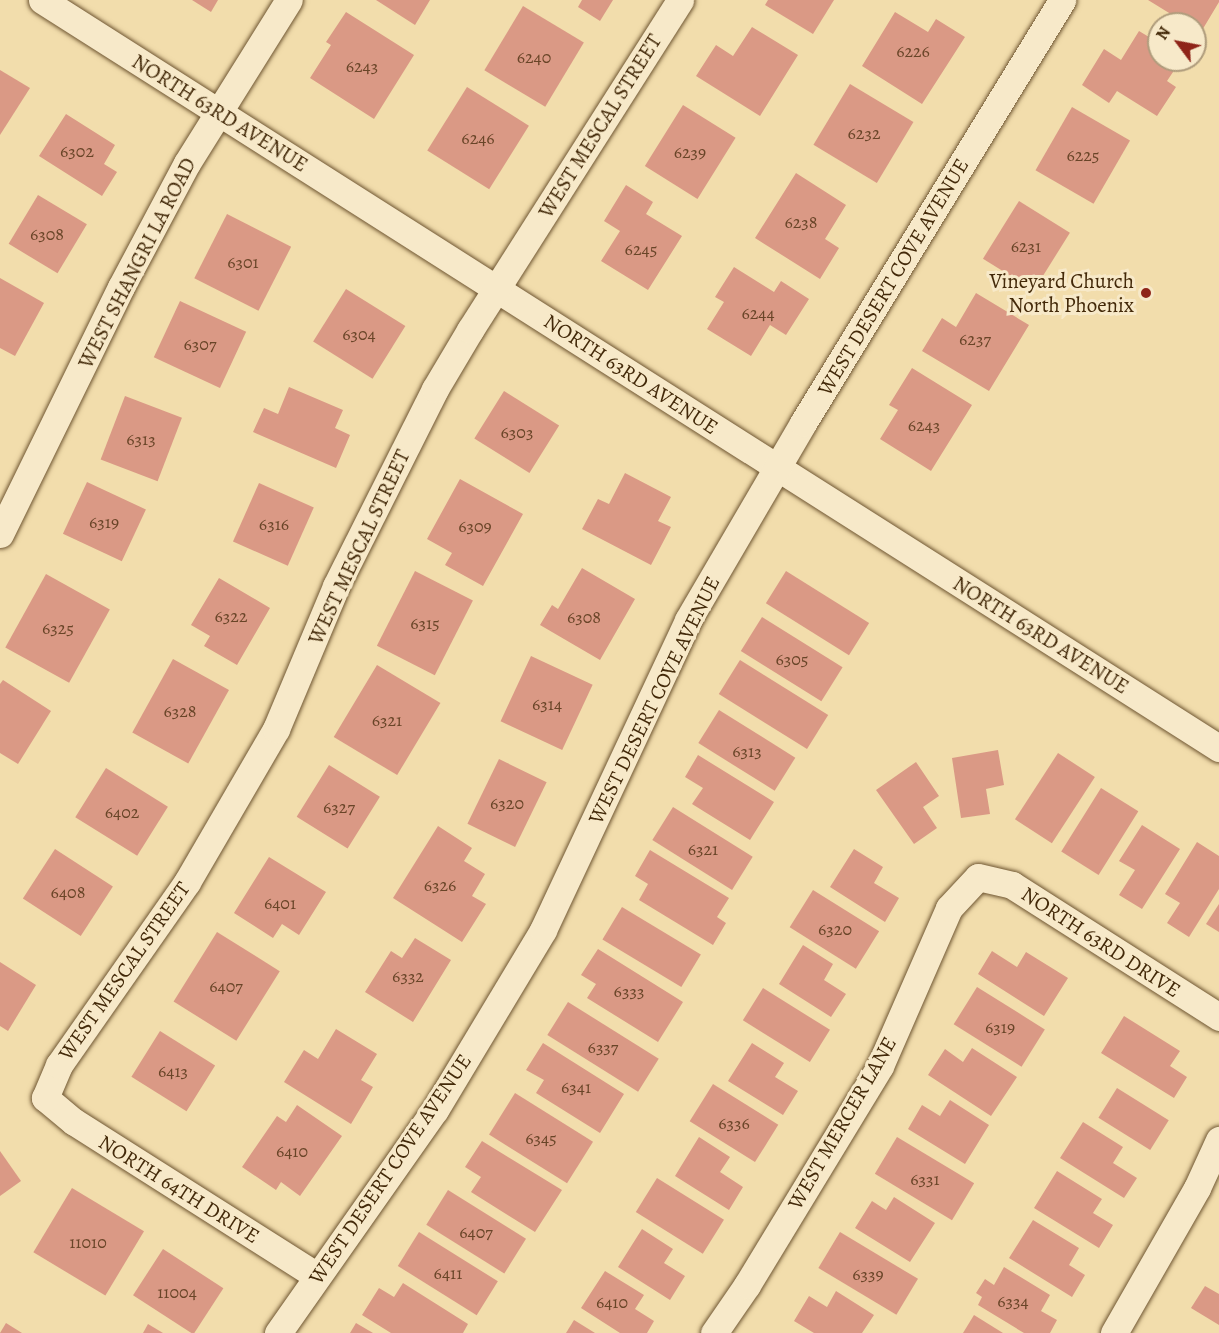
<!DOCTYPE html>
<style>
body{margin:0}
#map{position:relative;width:1219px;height:1333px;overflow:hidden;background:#f2ddac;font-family:Alegreya,serif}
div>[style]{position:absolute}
.building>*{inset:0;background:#da9985;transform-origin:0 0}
.roads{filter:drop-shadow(0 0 2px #6f5632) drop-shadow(0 0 2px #6f5632)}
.minor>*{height:27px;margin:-13.5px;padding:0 13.5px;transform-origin:13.5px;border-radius:13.5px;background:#f7e9c9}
.dots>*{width:16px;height:16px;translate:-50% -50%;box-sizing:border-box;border:3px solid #f7e9c9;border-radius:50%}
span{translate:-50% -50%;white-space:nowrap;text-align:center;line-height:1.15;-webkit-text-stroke:6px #f7e9c9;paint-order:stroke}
.number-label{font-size:18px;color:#694528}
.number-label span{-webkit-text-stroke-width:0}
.street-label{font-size:21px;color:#432909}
.poi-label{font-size:21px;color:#432909}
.right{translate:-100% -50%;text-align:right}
.north{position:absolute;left:1147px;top:12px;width:60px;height:60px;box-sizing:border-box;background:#f7e9c9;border:2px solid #af9c7c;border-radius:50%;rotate:302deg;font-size:16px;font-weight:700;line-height:24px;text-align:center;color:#432909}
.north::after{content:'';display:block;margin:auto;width:21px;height:27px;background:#8f2418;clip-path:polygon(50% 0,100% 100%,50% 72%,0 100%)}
</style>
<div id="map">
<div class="building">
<div style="clip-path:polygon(192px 0,218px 0,211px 12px)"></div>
<div style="clip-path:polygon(376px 0,430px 0,415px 25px)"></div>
<div style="clip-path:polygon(582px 0,613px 0,600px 21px,578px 7px)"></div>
<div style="clip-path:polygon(768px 0,834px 0,813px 34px,765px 5px)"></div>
<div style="clip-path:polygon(1148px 0,1219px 0,1219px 2px,1201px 32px,1195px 29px,1195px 24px,1187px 24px)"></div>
<div style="left:523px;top:6px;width:71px;height:75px;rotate:31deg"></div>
<div style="clip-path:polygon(346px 12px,414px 55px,374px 119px,310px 78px,331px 45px,326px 42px)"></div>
<div style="clip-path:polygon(895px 12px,928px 32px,936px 19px,965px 37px,922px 104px,862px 66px)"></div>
<div style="clip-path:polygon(752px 27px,798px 55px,760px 116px,696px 76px,716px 45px,733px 56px)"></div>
<div style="clip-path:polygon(1139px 31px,1159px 43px,1159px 60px,1181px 60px,1167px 81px,1176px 87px,1157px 116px,1117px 91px,1109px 103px,1082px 85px,1104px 49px,1121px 60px)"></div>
<div style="clip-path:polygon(0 70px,30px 88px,0 135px)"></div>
<div style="left:850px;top:84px;width:74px;height:71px;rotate:31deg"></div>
<div style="left:467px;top:87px;width:73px;height:75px;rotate:32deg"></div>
<div style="left:683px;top:105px;width:62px;height:72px;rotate:32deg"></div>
<div style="left:1072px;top:107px;width:67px;height:73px;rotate:30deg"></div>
<div style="clip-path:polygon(66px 114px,115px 145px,104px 164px,117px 172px,102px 196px,39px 156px)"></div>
<div style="clip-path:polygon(796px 173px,846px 205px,825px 239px,839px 248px,820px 279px,755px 238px)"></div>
<div style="clip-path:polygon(626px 185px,653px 202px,646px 214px,682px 236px,648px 290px,601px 261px,620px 231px,604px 221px)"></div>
<div style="left:38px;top:195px;width:57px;height:57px;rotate:31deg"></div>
<div style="left:1019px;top:201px;width:60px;height:68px;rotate:32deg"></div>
<div style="left:227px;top:214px;width:72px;height:72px;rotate:27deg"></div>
<div style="clip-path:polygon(734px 267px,774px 292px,781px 281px,809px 299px,786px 335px,770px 325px,751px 356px,707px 329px,724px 302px,715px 297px)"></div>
<div style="clip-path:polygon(0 278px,44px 303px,15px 356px,0 348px)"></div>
<div style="left:346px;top:289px;width:70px;height:62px;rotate:32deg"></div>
<div style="clip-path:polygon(976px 293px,1029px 325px,989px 391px,922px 351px,942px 318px,956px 327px)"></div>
<div style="left:180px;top:301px;width:73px;height:62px;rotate:25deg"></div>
<div style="clip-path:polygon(912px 368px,972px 405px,931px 471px,880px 439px,898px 410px,889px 405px)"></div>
<div style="clip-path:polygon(289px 387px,343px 410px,335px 428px,350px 435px,336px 468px,253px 432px,264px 408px,278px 414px)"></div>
<div style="left:504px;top:391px;width:65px;height:56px;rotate:32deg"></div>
<div style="left:125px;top:396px;width:61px;height:68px;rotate:21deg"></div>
<div style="clip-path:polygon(625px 473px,671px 497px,658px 521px,671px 527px,651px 565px,582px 529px,598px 499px,609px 504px)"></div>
<div style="clip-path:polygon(460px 479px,523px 514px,483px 586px,445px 565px,452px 553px,427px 539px)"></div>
<div style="left:87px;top:482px;width:65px;height:57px;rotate:25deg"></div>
<div style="left:259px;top:483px;width:60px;height:64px;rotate:24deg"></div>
<div style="clip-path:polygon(582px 568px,635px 599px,600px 660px,540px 625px,552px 605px,558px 609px)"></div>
<div style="left:415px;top:571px;width:65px;height:84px;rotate:27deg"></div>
<div style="left:786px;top:571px;width:98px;height:38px;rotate:32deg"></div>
<div style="left:46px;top:574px;width:73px;height:84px;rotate:29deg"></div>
<div style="clip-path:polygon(219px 578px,270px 608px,237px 665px,204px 646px,210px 636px,191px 625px)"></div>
<div style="left:762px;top:617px;width:95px;height:40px;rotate:32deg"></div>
<div style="left:531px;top:656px;width:68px;height:72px;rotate:25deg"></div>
<div style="left:173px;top:659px;width:64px;height:84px;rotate:29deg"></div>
<div style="left:740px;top:660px;width:104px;height:40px;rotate:32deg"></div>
<div style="left:377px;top:665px;width:74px;height:84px;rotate:31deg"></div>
<div style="clip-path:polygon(3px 680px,51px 711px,18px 764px,0 753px,0 684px)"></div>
<div style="left:719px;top:710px;width:90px;height:39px;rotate:32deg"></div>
<div style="clip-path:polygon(998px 750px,1004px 785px,986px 789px,990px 814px,961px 818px,952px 758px)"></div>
<div style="left:1058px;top:753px;width:44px;height:79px;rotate:33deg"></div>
<div style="clip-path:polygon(698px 755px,774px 802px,750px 840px,692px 804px,703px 788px,685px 777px)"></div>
<div style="left:499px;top:759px;width:53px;height:72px;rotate:26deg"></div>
<div style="clip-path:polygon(916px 762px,939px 796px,923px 807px,937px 828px,914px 844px,876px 790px)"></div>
<div style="left:329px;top:765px;width:60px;height:61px;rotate:32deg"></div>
<div style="left:106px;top:768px;width:73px;height:58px;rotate:32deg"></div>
<div style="left:1101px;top:788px;width:44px;height:75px;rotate:32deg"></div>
<div style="left:673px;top:807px;width:94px;height:39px;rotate:32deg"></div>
<div style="clip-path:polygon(1142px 825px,1180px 849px,1142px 909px,1119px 895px,1135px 870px,1119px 861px)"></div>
<div style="clip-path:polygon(438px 826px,472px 848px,464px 861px,485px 874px,472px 896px,486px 904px,462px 942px,393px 898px)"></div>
<div style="clip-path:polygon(1197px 842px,1219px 856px,1219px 889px,1189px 937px,1167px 923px,1180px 903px,1165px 894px)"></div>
<div style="left:55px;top:849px;width:69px;height:59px;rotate:33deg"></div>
<div style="clip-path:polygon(854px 849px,883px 867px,874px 883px,899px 898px,885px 922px,830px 887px)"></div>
<div style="clip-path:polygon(650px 850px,729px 898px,717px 917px,726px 923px,713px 945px,639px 900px,648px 884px,635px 876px)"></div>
<div style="clip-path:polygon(269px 857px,326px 892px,299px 935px,282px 924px,273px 938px,234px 913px)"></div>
<div style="left:813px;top:890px;width:78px;height:44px;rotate:32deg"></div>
<div style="clip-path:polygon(1219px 904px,1219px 932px,1206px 924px)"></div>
<div style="left:622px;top:907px;width:92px;height:38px;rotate:31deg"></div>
<div style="left:217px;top:932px;width:74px;height:82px;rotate:32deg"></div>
<div style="clip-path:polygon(415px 938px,451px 960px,413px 1022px,365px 992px,391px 951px,402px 958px)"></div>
<div style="clip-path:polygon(803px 945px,833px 964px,824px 980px,846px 994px,831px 1017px,779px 984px)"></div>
<div style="clip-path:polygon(598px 949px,683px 1002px,658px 1042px,587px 998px,596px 984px,581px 975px)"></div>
<div style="clip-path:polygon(992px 951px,1017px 967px,1026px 952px,1068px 978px,1044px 1016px,978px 974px)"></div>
<div style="clip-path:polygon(0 962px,36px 985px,8px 1031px,0 1026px)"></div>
<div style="left:977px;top:987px;width:80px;height:44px;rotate:32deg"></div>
<div style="left:763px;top:988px;width:79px;height:38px;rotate:32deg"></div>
<div style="left:568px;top:1002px;width:107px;height:39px;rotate:32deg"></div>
<div style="clip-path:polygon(1124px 1016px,1180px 1051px,1170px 1066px,1187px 1077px,1174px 1098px,1101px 1053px)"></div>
<div style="clip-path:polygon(336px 1029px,377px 1054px,361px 1080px,373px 1087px,351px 1124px,284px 1082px,304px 1050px,318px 1059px)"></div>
<div style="left:160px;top:1031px;width:65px;height:54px;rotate:32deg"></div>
<div style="clip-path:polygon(543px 1043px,624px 1094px,600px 1133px,536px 1093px,544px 1080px,526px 1070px)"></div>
<div style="clip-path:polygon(752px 1043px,784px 1063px,775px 1077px,798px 1091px,783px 1115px,728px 1081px)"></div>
<div style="clip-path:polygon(972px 1048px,1017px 1077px,991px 1116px,928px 1075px,945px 1049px,963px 1062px)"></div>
<div style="left:713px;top:1084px;width:77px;height:44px;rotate:32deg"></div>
<div style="left:1117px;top:1088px;width:61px;height:35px;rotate:32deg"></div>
<div style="left:515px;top:1093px;width:92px;height:49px;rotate:32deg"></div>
<div style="clip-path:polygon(950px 1100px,989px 1125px,965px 1164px,908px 1129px,922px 1105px,940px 1116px)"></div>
<div style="clip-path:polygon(297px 1105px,342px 1136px,300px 1196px,281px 1182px,276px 1190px,242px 1167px,277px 1116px,286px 1122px)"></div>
<div style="clip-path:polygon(1083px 1122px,1123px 1147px,1113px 1163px,1137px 1178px,1124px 1198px,1060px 1158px)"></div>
<div style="clip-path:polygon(699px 1137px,730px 1157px,720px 1172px,743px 1187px,729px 1210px,675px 1176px)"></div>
<div style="left:897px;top:1137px;width:90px;height:43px;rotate:31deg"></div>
<div style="clip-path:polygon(482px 1141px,562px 1190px,535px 1232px,471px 1192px,481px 1177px,465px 1167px)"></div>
<div style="clip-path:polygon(0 1151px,21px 1181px,0 1196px)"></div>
<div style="clip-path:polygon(1057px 1171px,1102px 1199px,1093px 1213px,1113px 1225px,1099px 1248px,1034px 1208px)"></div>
<div style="left:657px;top:1178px;width:79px;height:40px;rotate:32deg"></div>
<div style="left:72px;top:1188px;width:84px;height:75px;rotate:31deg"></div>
<div style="left:448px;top:1190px;width:92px;height:41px;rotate:32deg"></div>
<div style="clip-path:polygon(894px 1197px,935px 1223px,910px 1262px,855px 1228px,872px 1201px,886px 1210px)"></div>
<div style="clip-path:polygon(1033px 1220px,1079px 1248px,1069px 1265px,1085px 1275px,1072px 1297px,1009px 1258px)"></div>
<div style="clip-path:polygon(642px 1229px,673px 1249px,664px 1263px,685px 1276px,670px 1300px,618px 1267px)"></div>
<div style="left:419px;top:1232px;width:93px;height:40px;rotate:32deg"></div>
<div style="left:840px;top:1232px;width:91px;height:42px;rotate:31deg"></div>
<div style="left:163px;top:1249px;width:72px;height:55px;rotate:33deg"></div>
<div style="clip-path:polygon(1004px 1267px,1050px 1295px,1041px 1311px,1057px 1320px,1050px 1333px,1024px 1333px,978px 1305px,982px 1297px,976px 1293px,985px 1279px,994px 1285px)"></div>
<div style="clip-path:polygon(605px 1271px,644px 1295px,635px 1309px,654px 1321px,647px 1333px,620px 1333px,581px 1308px)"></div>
<div style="clip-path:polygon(403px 1283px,468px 1324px,463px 1333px,391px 1333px,362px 1315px,379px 1288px,394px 1297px)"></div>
<div style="clip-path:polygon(1205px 1286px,1219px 1294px,1219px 1325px,1191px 1308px)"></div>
<div style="clip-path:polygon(836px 1291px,874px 1315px,862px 1333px,814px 1333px,794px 1321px,809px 1296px,827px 1307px)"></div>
<div style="clip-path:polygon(974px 1315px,1003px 1333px,963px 1333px)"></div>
<div style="clip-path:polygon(574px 1320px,595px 1333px,566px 1333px)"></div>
<div style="clip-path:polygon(6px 1323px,22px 1333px,0 1333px)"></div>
<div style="clip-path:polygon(356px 1323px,373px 1333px,350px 1333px)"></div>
<div style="clip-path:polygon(148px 1324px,163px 1333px,143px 1333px)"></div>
</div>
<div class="roads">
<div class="minor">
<div style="left:42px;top:0;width:1395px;rotate:32.44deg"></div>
<div style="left:0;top:534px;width:275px;rotate:-63.9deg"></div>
<div style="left:121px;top:287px;width:140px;rotate:-62deg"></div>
<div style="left:187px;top:163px;width:192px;rotate:-58deg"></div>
<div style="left:317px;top:1276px;width:288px;rotate:-147.6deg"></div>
<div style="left:74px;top:1122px;width:38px;rotate:-140deg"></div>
<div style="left:45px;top:1098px;width:36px;rotate:-67deg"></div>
<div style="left:59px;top:1065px;width:223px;rotate:-55deg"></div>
<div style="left:187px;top:882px;width:177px;rotate:-59.8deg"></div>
<div style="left:276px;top:729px;width:155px;rotate:-67.2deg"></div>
<div style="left:336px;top:586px;width:220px;rotate:-63.3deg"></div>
<div style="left:435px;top:389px;width:69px;rotate:-59.3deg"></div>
<div style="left:470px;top:330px;width:391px;rotate:-57.5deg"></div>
<div style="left:278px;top:1333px;width:273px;rotate:-54.9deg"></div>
<div style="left:435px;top:1110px;width:210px;rotate:-59deg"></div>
<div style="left:543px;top:930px;width:342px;rotate:-64.9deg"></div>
<div style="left:688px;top:620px;width:228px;rotate:-59.7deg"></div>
<div style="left:803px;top:423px;width:496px;rotate:-58.5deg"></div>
<div style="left:714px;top:1333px;width:58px;rotate:-55.5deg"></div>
<div style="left:747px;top:1285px;width:256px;rotate:-58.7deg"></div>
<div style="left:880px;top:1066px;width:172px;rotate:-66.4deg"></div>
<div style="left:949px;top:908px;width:42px;rotate:-46.9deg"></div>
<div style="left:978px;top:877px;width:35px;rotate:13deg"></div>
<div style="left:1012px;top:885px;width:246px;rotate:32.5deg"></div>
<div style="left:1114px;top:1333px;width:167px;rotate:-60.2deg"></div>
<div style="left:1197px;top:1188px;width:53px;rotate:-65.4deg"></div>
</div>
</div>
<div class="dots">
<div style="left:1146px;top:293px;background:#8f2418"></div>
</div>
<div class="number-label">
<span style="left:913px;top:51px">6226</span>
<span style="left:534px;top:57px">6240</span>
<span style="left:362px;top:66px">6243</span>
<span style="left:864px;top:133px">6232</span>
<span style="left:478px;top:138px">6246</span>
<span style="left:77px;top:151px">6302</span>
<span style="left:690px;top:152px">6239</span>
<span style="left:1083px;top:155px">6225</span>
<span style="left:801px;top:222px">6238</span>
<span style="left:47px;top:234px">6308</span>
<span style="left:1026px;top:246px">6231</span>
<span style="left:641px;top:249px">6245</span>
<span style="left:243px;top:262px">6301</span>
<span style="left:758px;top:313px">6244</span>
<span style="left:359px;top:334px">6304</span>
<span style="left:975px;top:339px">6237</span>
<span style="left:200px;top:344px">6307</span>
<span style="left:924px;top:425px">6243</span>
<span style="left:517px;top:432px">6303</span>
<span style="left:141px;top:439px">6313</span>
<span style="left:104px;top:522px">6319</span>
<span style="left:274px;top:524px">6316</span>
<span style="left:475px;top:526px">6309</span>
<span style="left:231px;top:616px">6322</span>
<span style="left:584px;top:617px">6308</span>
<span style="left:425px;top:623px">6315</span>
<span style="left:58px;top:628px">6325</span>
<span style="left:792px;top:659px">6305</span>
<span style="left:547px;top:704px">6314</span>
<span style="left:180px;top:711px">6328</span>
<span style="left:387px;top:720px">6321</span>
<span style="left:747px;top:751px">6313</span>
<span style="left:507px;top:803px">6320</span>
<span style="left:339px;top:807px">6327</span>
<span style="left:122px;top:812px">6402</span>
<span style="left:703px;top:849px">6321</span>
<span style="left:440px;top:885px">6326</span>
<span style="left:68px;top:892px">6408</span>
<span style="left:280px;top:903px">6401</span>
<span style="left:835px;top:929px">6320</span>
<span style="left:408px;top:976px">6332</span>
<span style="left:226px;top:986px">6407</span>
<span style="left:629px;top:991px">6333</span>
<span style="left:1000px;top:1027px">6319</span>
<span style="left:603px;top:1047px">6337</span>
<span style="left:173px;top:1071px">6413</span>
<span style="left:576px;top:1087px">6341</span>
<span style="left:734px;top:1123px">6336</span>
<span style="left:541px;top:1138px">6345</span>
<span style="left:292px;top:1151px">6410</span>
<span style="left:925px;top:1179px">6331</span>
<span style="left:476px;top:1232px">6407</span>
<span style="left:88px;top:1242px">11010</span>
<span style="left:448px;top:1273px">6411</span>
<span style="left:868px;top:1274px">6339</span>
<span style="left:177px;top:1292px">11004</span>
<span style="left:1013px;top:1301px">6334</span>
<span style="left:612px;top:1302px">6410</span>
</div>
<div class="street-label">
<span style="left:220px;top:113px;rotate:32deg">NORTH 63RD AVENUE</span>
<span style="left:600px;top:126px;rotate:-58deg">WEST MESCAL STREET</span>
<span style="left:137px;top:263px;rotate:-63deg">WEST SHANGRI LA ROAD</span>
<span style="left:893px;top:277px;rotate:-59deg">WEST DESERT COVE AVENUE</span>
<span style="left:631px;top:374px;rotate:33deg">NORTH 63RD AVENUE</span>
<span style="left:359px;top:547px;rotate:-65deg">WEST MESCAL STREET</span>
<span style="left:1041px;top:635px;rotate:32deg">NORTH 63RD AVENUE</span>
<span style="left:654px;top:700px;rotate:-64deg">WEST DESERT COVE AVENUE</span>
<span style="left:1101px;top:942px;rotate:33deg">NORTH 63RD DRIVE</span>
<span style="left:124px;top:971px;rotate:-55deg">WEST MESCAL STREET</span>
<span style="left:842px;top:1123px;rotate:-60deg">WEST MERCER LANE</span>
<span style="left:390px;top:1169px;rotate:-56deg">WEST DESERT COVE AVENUE</span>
<span style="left:179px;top:1189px;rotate:32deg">NORTH 64TH DRIVE</span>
</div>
<div class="poi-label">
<span class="right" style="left:1134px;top:293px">Vineyard Church<br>North Phoenix</span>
</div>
<div class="north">N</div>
</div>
